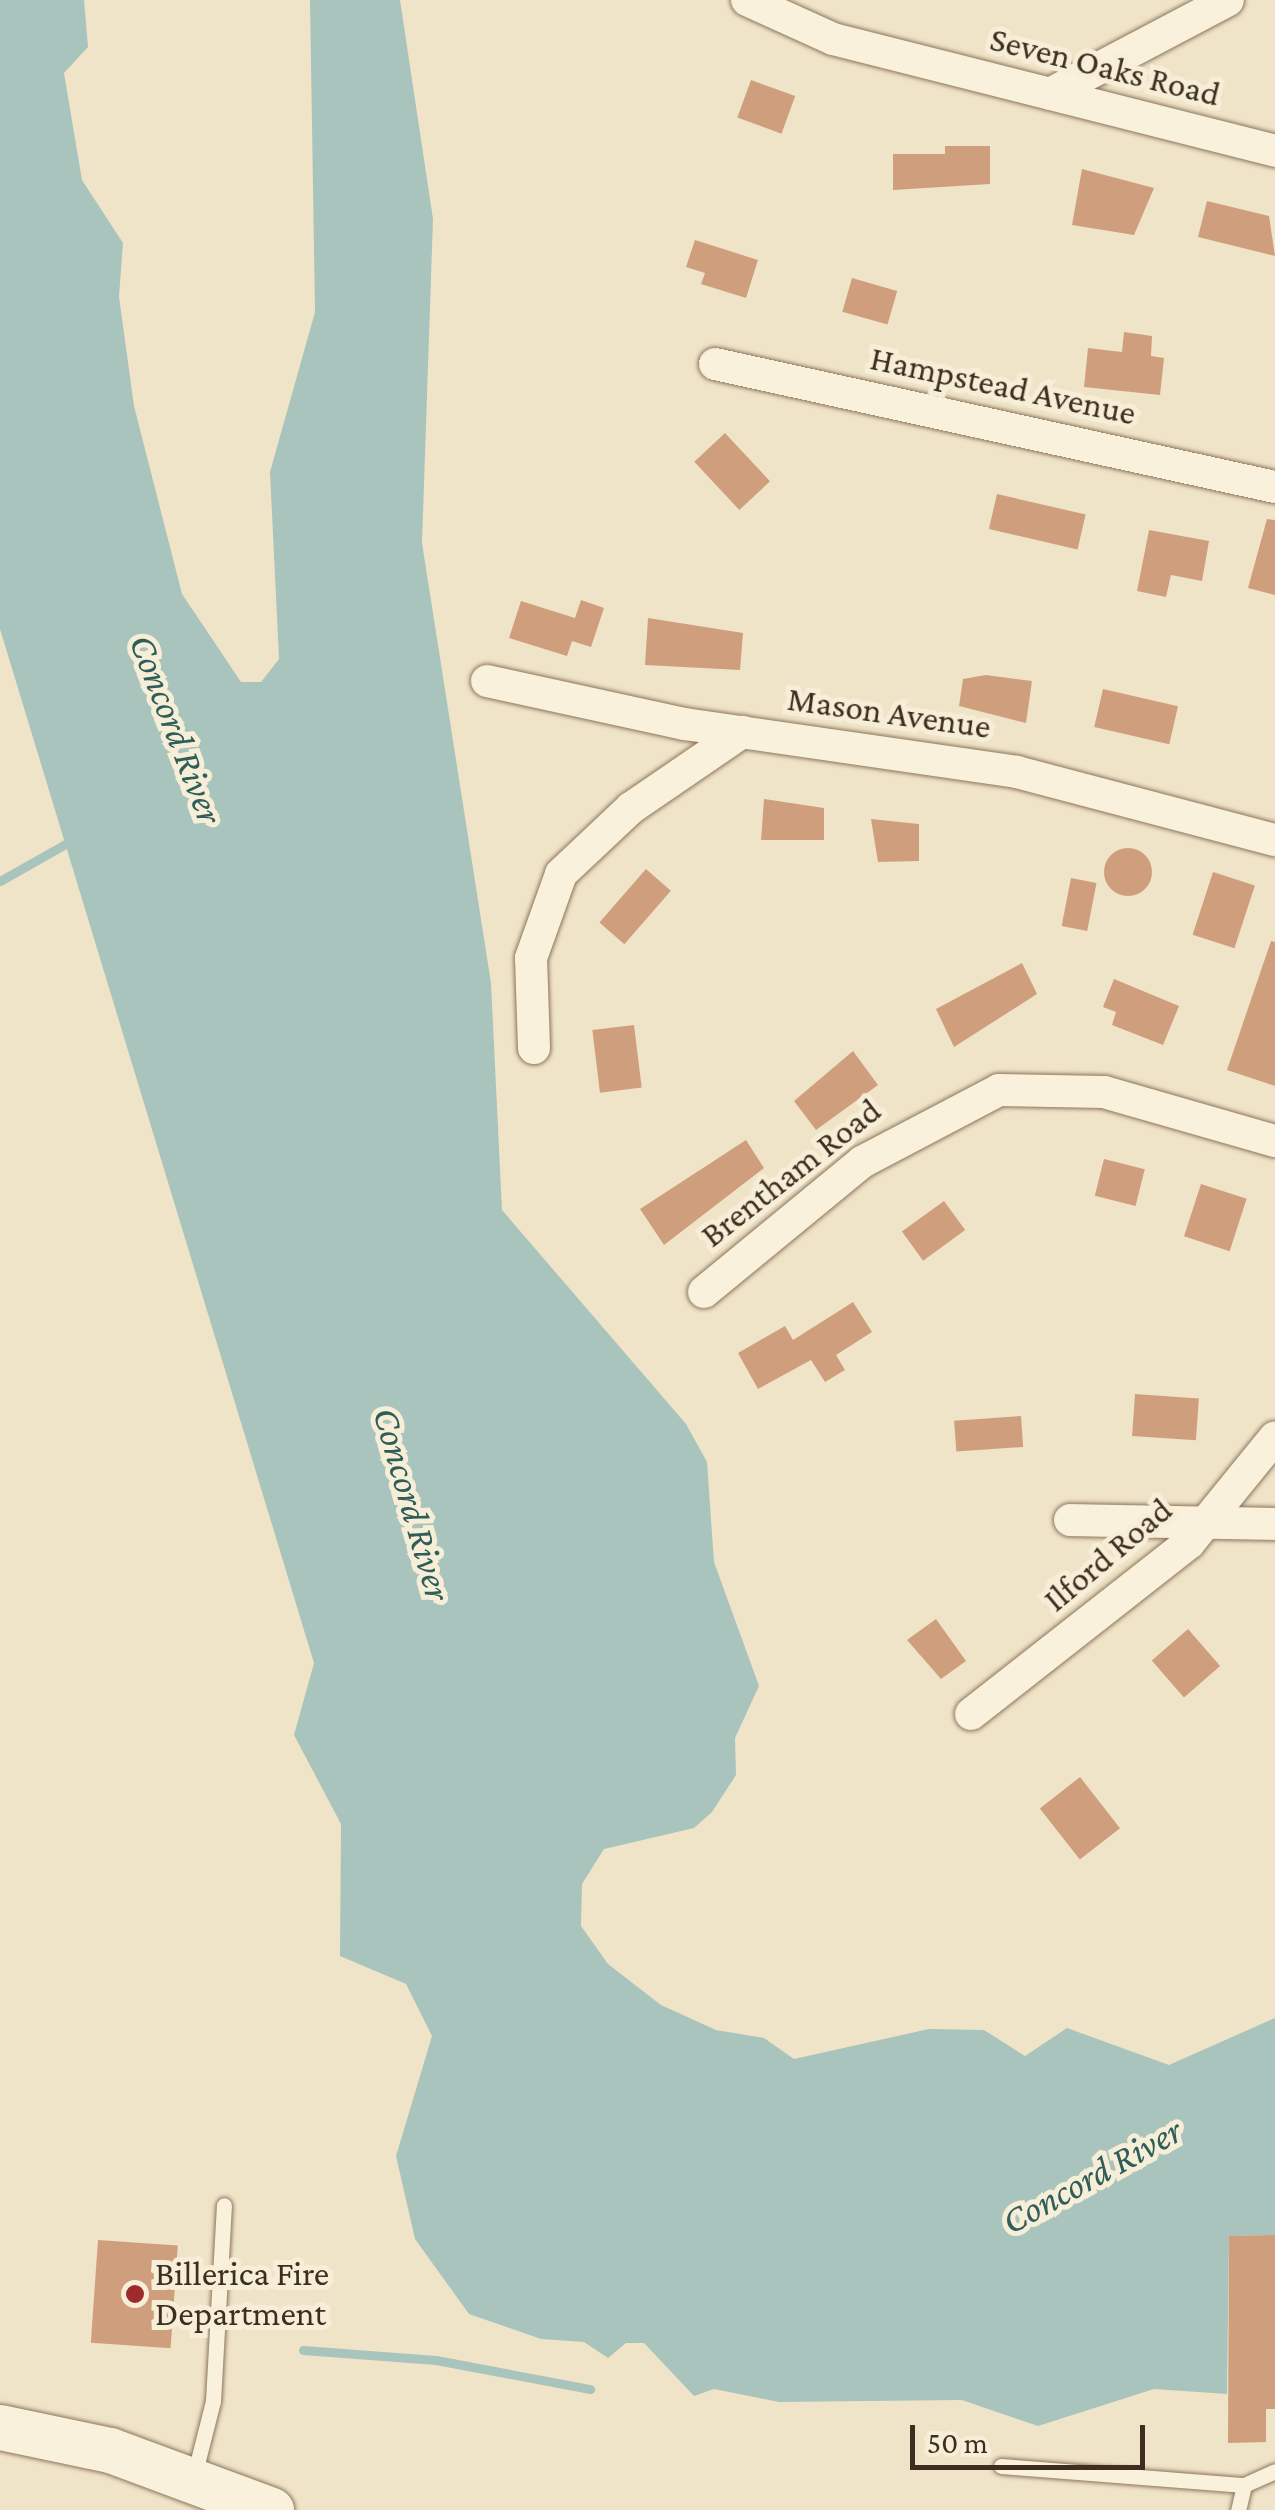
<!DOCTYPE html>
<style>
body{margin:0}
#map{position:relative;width:1275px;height:2510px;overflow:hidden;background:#f0e4c8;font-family:"Crimson Pro",serif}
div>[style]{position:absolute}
.water>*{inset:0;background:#a9c4bc}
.stream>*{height:9px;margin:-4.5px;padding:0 4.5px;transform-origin:4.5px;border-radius:4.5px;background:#a9c4bc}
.building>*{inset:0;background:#cf9f7d;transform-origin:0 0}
.round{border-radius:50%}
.roads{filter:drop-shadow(0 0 2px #8d765c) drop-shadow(0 0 2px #8d765c)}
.service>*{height:15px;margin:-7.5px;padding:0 7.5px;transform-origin:7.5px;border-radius:7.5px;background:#faf1dc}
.minor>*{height:32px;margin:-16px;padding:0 16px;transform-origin:16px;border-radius:16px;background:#faf1dc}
.secondary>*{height:45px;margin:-22.5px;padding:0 22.5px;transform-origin:22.5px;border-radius:22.5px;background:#faf1dc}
.dots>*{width:28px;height:28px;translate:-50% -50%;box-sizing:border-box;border:5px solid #f7eed8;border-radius:50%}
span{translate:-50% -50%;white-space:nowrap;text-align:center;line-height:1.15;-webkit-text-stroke:10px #f7eed8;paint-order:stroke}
.street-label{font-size:35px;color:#3d2e20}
.poi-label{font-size:35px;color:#3d2e20}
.left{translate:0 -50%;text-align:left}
.water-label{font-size:38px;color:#2f5d5a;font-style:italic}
.scale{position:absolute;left:910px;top:2425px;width:235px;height:45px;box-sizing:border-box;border:5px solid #3d2e20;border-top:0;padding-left:12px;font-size:30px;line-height:35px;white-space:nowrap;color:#3d2e20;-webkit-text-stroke:8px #f7eed8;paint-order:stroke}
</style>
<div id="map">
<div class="water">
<div style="clip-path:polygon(0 0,84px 0,88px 47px,64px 73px,82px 180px,123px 243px,119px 297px,134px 406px,182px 594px,241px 682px,261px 682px,279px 659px,270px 472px,315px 312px,310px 0,400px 0,433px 219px,422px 543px,491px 983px,502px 1210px,686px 1424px,707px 1462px,714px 1562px,759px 1686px,735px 1738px,736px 1775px,712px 1812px,694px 1828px,604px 1849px,582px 1884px,581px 1926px,608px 1964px,661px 2005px,716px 2030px,764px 2038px,794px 2059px,929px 2029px,984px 2030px,1025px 2056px,1067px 2028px,1169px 2065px,1275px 2018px,1275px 2235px,1229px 2236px,1227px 2394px,1154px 2389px,1038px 2426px,962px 2400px,779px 2402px,714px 2389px,694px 2396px,644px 2343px,626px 2343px,608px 2358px,584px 2342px,541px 2339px,469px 2314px,415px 2239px,396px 2156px,432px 2036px,406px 1984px,340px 1956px,341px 1824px,294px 1735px,314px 1663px,0 629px)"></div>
</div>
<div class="stream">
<div style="left:0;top:881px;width:87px;rotate:-29.5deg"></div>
<div style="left:303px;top:2350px;width:133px;rotate:4.3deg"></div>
<div style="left:436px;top:2360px;width:157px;rotate:10.7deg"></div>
</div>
<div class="building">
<div style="left:751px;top:80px;width:47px;height:40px;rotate:20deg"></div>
<div style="clip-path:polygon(945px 146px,990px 146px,990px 184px,893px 190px,893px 154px,945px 154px)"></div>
<div style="clip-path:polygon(1082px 169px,1154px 188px,1134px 235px,1072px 225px)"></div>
<div style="clip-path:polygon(1207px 201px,1269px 216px,1275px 256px,1198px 237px)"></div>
<div style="clip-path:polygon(695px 240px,758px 260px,746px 298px,701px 284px,705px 273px,686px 267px)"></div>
<div style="left:852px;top:278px;width:47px;height:35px;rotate:16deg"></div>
<div style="clip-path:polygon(1124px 332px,1152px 336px,1151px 356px,1164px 358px,1160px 395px,1084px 387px,1088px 348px,1122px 352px)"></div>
<div style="left:725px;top:433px;width:66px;height:42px;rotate:47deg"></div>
<div style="left:997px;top:494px;width:91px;height:36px;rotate:13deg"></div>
<div style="clip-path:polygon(1267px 519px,1275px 520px,1275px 595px,1248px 588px)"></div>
<div style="clip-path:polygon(1149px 530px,1209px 541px,1202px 581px,1171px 575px,1166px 597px,1137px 591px)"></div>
<div style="clip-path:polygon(581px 600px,604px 608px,591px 647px,572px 641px,567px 656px,509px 638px,521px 601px,575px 618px)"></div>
<div style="clip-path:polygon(648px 618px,743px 633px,740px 670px,645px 665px)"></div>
<div style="clip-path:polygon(986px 675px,1032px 681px,1026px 723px,959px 706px,963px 679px)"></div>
<div style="left:1103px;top:689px;width:77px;height:39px;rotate:13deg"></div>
<div style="clip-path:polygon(764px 799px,824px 808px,824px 840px,761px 840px)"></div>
<div style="clip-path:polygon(871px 819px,919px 824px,919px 861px,878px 862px)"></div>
<div class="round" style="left:1104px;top:848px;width:48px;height:48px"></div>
<div style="left:646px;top:869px;width:33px;height:71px;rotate:41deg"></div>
<div style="left:1213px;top:872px;width:44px;height:66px;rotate:18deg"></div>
<div style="left:1071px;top:878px;width:26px;height:49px;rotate:11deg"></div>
<div style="clip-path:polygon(1271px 941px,1275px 942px,1275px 1086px,1227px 1070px)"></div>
<div style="clip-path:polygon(1022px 963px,1037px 994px,954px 1047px,936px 1009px)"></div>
<div style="clip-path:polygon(1114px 979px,1179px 1006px,1163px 1045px,1112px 1025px,1116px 1012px,1103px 1007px)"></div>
<div style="left:634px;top:1025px;width:63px;height:42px;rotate:83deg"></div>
<div style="clip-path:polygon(853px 1051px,878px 1085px,816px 1130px,794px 1101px)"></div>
<div style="clip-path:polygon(746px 1140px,764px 1168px,664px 1245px,640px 1209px)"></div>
<div style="left:1104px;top:1159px;width:42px;height:38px;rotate:14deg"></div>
<div style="left:1201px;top:1184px;width:48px;height:55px;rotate:18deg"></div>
<div style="left:944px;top:1201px;width:36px;height:52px;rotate:54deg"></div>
<div style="clip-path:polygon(853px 1302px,872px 1332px,836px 1355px,845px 1370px,825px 1382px,811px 1360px,758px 1389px,738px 1353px,785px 1326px,793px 1340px)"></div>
<div style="left:1135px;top:1394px;width:64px;height:42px;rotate:4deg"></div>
<div style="left:1021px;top:1416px;width:31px;height:67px;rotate:86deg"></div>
<div style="clip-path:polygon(936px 1619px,966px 1661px,941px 1679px,907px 1640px)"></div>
<div style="left:1188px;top:1629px;width:49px;height:48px;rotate:49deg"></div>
<div style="left:1080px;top:1777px;width:65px;height:51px;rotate:52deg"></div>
<div style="clip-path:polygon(1275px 2235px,1275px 2409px,1266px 2409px,1266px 2442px,1228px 2443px,1229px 2236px)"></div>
<div style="left:98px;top:2240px;width:80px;height:103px;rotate:4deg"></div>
</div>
<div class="roads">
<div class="service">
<div style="left:1001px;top:2466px;width:244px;rotate:4.5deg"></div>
<div style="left:1244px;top:2485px;width:26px;rotate:103deg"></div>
<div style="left:194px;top:2476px;width:77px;rotate:-75.8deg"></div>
<div style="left:213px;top:2401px;width:196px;rotate:-86.8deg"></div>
<div style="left:1244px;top:2485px;width:34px;rotate:-24deg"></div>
</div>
<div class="minor">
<div style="left:747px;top:0;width:94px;rotate:24.4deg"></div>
<div style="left:833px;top:39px;width:456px;rotate:14.2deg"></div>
<div style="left:1050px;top:94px;width:201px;rotate:-27.8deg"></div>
<div style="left:715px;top:364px;width:573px;rotate:12.39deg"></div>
<div style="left:487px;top:681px;width:203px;rotate:12.3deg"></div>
<div style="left:685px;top:724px;width:335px;rotate:8.2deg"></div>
<div style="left:1017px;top:772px;width:267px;rotate:14.8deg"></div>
<div style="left:534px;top:1048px;width:90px;rotate:-91.9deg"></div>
<div style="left:531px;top:958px;width:89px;rotate:-70.3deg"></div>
<div style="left:561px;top:874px;width:96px;rotate:-43.3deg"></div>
<div style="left:631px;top:808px;width:135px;rotate:-34.4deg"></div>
<div style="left:704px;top:1292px;width:205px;rotate:-39.4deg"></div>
<div style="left:862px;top:1162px;width:155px;rotate:-27.7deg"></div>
<div style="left:999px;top:1090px;width:105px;rotate:1.1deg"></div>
<div style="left:1104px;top:1092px;width:178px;rotate:16deg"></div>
<div style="left:1070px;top:1520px;width:205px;rotate:1.1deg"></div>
<div style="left:971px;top:1714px;width:277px;rotate:-38.1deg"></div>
<div style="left:1189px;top:1543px;width:136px;rotate:-50.9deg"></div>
</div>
<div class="secondary">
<div style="left:0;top:2427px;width:112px;rotate:11.8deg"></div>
<div style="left:110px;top:2450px;width:172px;rotate:20.4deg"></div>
</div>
</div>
<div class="dots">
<div style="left:135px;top:2294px;background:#9e2a2b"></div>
</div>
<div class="street-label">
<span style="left:1105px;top:67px;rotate:14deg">Seven Oaks Road</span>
<span style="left:1003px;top:386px;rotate:12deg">Hampstead Avenue</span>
<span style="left:889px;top:713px;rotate:8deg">Mason Avenue</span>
<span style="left:791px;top:1173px;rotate:-38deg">Brentham Road</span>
<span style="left:1108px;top:1555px;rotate:-40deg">Ilford Road</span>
</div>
<div class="poi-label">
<span class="left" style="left:155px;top:2294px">Billerica Fire<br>Department</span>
</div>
<div class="water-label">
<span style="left:176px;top:729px;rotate:69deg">Concord River</span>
<span style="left:412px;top:1504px;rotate:74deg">Concord River</span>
<span style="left:1092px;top:2176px;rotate:-29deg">Concord River</span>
</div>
<div class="scale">50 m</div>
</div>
